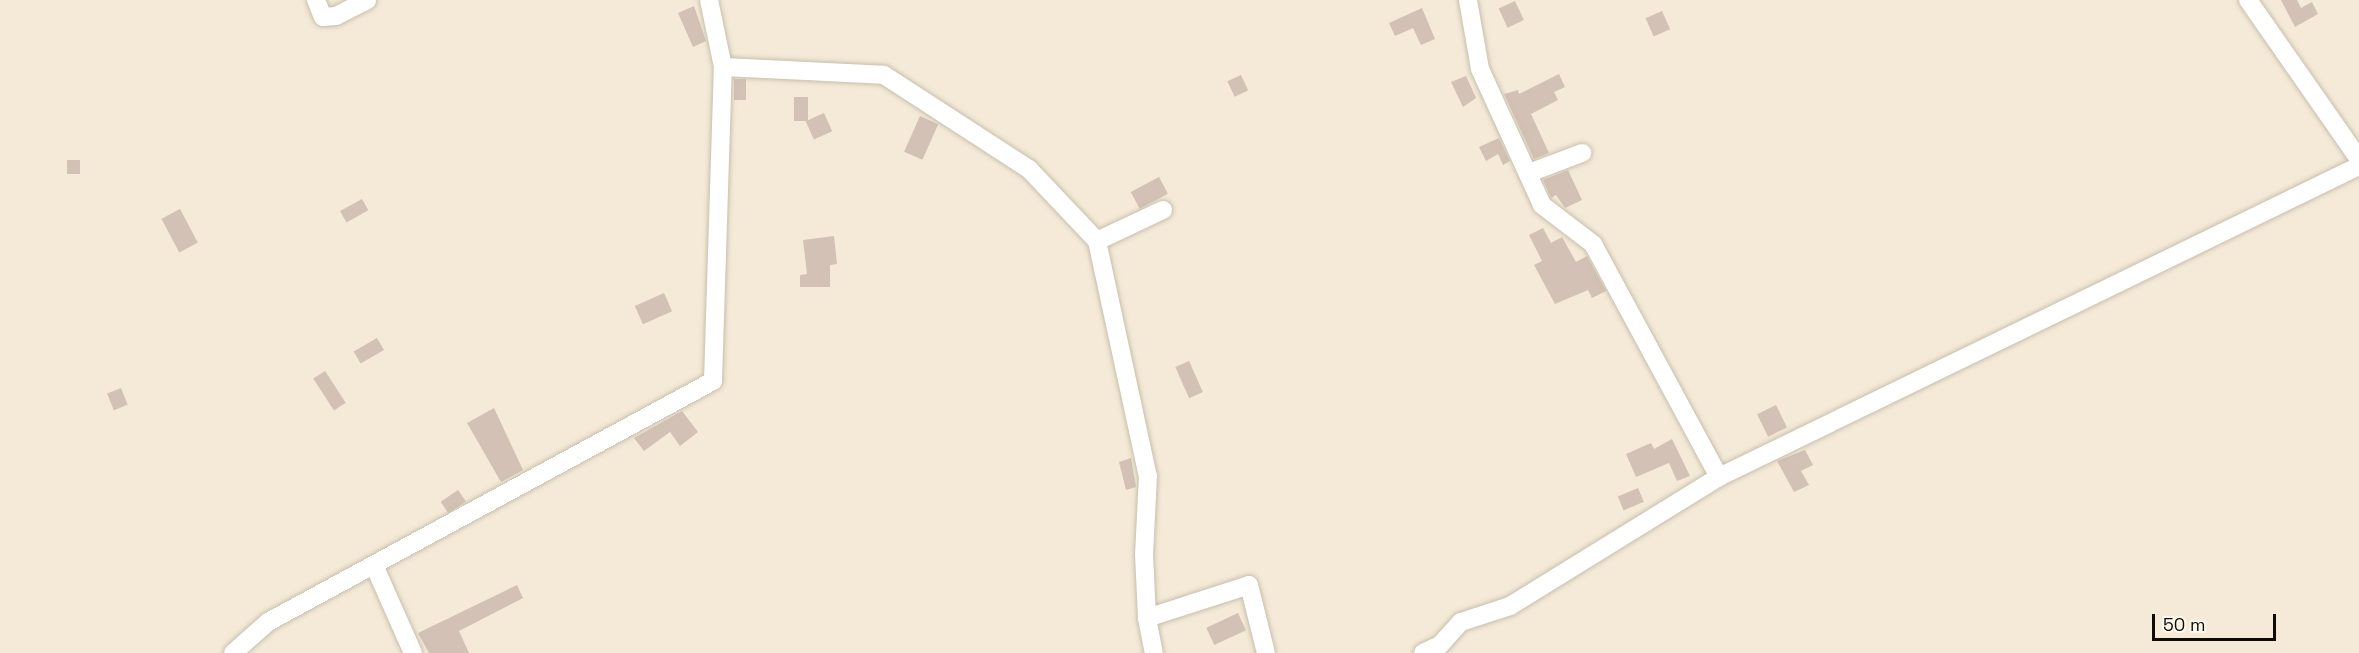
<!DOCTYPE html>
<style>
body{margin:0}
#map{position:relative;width:2359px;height:653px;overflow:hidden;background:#f4ead7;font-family:"Space Grotesk",sans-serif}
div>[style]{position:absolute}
.building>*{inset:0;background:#d2c1b4;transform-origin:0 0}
.roads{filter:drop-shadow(0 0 2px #c7beac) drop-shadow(0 0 2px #c7beac)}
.street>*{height:18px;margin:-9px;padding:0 9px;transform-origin:9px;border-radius:9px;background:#fff}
span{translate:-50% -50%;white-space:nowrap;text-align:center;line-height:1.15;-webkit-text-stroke:6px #fef8ec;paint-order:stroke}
.scale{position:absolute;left:2152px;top:614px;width:124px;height:27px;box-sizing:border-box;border:3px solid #0e0b06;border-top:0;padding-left:8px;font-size:18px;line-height:21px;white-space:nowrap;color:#0e0b06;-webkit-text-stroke:4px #fef8ec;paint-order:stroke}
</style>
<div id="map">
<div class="building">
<div style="clip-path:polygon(2281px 0,2297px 0,2301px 8px,2312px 2px,2318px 14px,2295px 27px)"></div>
<div style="left:1515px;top:1px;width:21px;height:18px;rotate:65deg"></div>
<div style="clip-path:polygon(694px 6px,706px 41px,693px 47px,678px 13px)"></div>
<div style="clip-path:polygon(1422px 8px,1435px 39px,1421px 45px,1413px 28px,1395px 36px,1389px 23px)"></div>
<div style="left:1662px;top:11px;width:20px;height:18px;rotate:66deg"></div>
<div style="clip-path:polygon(1559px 74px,1565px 87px,1554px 92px,1558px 100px,1531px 114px,1549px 153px,1534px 159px,1504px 94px,1518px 90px,1519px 94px)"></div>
<div style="left:1241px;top:75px;width:17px;height:15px;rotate:65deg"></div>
<div style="clip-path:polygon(1466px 76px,1476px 98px,1463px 107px,1451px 82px)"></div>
<div style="left:734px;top:79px;width:12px;height:21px"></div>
<div style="left:794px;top:97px;width:14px;height:24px"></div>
<div style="left:824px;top:113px;width:20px;height:20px;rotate:66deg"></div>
<div style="left:920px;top:116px;width:20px;height:39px;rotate:24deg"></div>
<div style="clip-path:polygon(1499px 138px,1510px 161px,1503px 165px,1498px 154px,1486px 161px,1479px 147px)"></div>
<div style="left:67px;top:160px;width:13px;height:14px"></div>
<div style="clip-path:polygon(1568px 170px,1582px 200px,1565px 208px,1556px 195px,1551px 198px,1543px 180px)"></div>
<div style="left:1159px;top:177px;width:19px;height:32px;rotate:62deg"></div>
<div style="left:362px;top:199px;width:13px;height:25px;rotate:61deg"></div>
<div style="left:180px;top:209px;width:38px;height:21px;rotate:62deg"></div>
<div style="clip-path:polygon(1543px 228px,1551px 243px,1562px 237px,1576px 262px,1587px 256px,1606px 291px,1592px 298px,1588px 290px,1555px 304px,1534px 265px,1542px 261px,1529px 235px)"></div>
<div style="clip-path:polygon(834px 236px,837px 264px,830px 265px,830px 287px,800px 287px,800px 275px,807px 274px,803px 240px)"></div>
<div style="left:664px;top:293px;width:20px;height:32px;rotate:66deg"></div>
<div style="left:377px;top:338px;width:14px;height:27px;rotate:60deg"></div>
<div style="left:1189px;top:361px;width:34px;height:15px;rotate:66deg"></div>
<div style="left:325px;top:371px;width:38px;height:14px;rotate:57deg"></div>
<div style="left:121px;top:388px;width:18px;height:15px;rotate:68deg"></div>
<div style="left:1776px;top:405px;width:25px;height:21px;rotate:64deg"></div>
<div style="clip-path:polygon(494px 408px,523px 470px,501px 482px,467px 423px)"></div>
<div style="clip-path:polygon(682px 411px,698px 432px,680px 446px,670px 432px,644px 451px,634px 438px)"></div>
<div style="clip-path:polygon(1672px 439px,1690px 476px,1677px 481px,1669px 463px,1636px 477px,1626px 454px,1651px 443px,1654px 449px)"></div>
<div style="clip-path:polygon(1805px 450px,1813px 465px,1801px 471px,1809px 485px,1794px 492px,1777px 461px)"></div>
<div style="clip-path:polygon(1131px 458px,1136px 487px,1126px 490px,1119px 462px)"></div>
<div style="left:1638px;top:488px;width:15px;height:22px;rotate:67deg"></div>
<div style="left:458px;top:490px;width:14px;height:21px;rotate:56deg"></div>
<div style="clip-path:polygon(517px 585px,523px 598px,459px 631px,469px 653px,429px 653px,418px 633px)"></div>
<div style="left:1238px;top:613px;width:19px;height:35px;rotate:65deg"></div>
</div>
<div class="roads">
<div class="street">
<div style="left:316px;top:0;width:18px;rotate:68deg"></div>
<div style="left:323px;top:17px;width:13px;rotate:-4deg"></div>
<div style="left:336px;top:16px;width:35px;rotate:-27deg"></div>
<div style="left:1468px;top:0;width:70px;rotate:80.1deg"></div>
<div style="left:1480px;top:69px;width:149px;rotate:65.5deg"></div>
<div style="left:1542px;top:205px;width:64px;rotate:37.4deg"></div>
<div style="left:1593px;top:244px;width:265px;rotate:61.6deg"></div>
<div style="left:1719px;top:477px;width:712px;rotate:-25.92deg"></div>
<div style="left:2248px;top:0;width:194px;rotate:55.1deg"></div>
<div style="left:723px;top:67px;width:161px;rotate:2.8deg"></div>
<div style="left:884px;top:75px;width:173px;rotate:33deg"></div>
<div style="left:1029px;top:169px;width:99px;rotate:46.6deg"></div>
<div style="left:1097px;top:241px;width:240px;rotate:77.8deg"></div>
<div style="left:1148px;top:476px;width:78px;rotate:92.9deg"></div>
<div style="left:1144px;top:554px;width:64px;rotate:87.3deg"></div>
<div style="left:1147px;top:618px;width:36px;rotate:79deg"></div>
<div style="left:1529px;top:173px;width:57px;rotate:-20.7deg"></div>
<div style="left:1097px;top:241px;width:73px;rotate:-25.2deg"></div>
<div style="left:374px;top:565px;width:96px;rotate:66.1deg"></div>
<div style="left:1147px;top:618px;width:107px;rotate:-17.9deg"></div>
<div style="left:1249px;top:585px;width:70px;rotate:76deg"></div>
<div style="left:233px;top:653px;width:47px;rotate:-41.5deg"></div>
<div style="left:268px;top:622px;width:506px;rotate:-28.44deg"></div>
<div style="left:713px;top:381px;width:314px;rotate:-88.2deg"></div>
<div style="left:723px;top:67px;width:68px;rotate:-101.8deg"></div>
<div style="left:1423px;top:653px;width:19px;rotate:-25deg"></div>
<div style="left:1440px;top:645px;width:31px;rotate:-48deg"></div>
<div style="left:1461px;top:622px;width:52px;rotate:-18.1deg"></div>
<div style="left:1510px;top:606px;width:246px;rotate:-31.7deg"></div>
</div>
</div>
<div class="scale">50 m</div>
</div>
